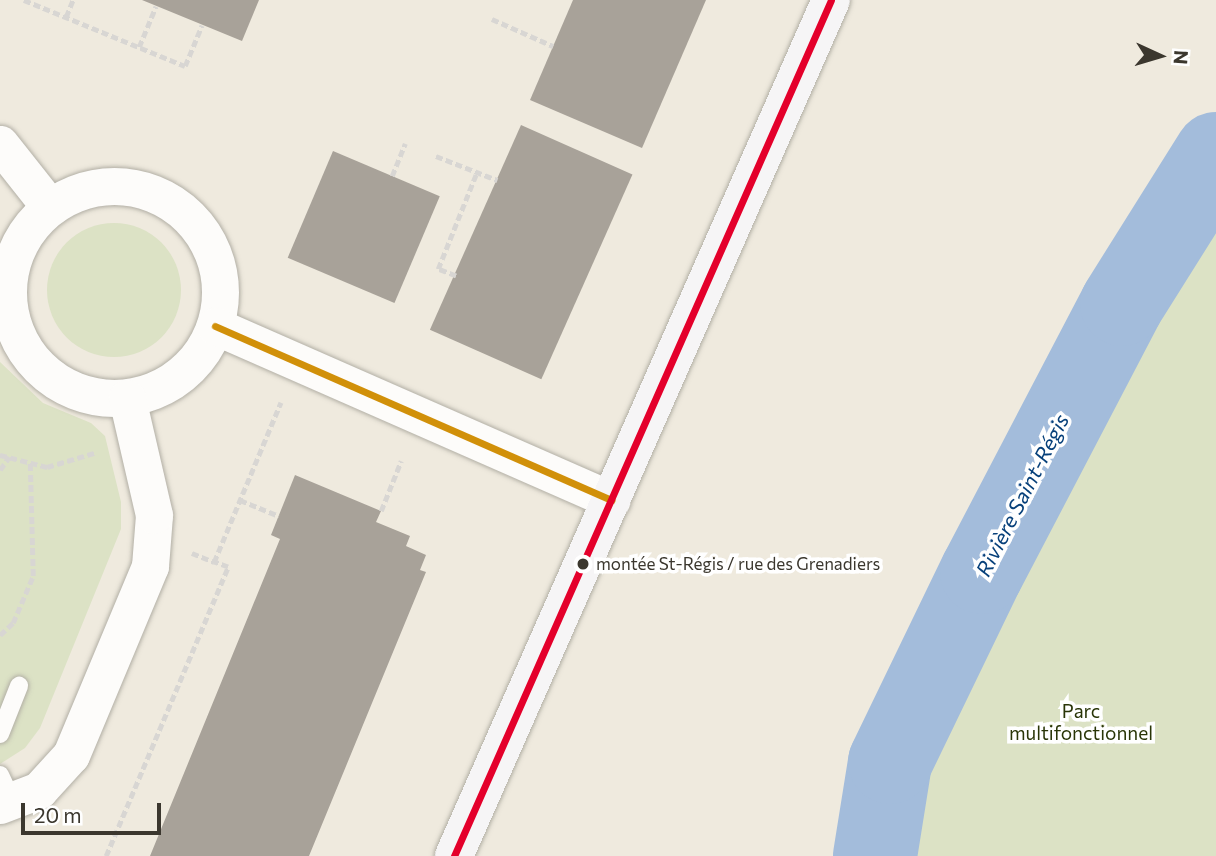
<!DOCTYPE html>
<meta charset="utf-8">
<style>
body{margin:0}
#map{position:relative;width:1216px;height:856px;overflow:hidden;background:#efeade;font-family:Commissioner,sans-serif}
div>[style]{position:absolute}
.green>*{inset:0;background:#dce2c5}
.round{border-radius:50%}
.river>*{height:84px;margin:-42px;padding:0 42px;transform-origin:42px;border-radius:42px;background:#a3bcdb}
.building>*{inset:0;background:#a8a299;transform-origin:0 0}
.path>*{height:4.5px;margin-top:-2.25px;transform-origin:0;background:repeating-linear-gradient(90deg,#d8d6d3 0 7px,transparent 0 10.5px)}
.roads{filter:drop-shadow(0 0 2px #b2afa5) drop-shadow(0 0 2px #b2afa5)}
.lane>*{height:18px;margin:-9px;padding:0 9px;transform-origin:9px;border-radius:9px;background:#fdfcfa}
.street>*{height:37px;margin:-18.5px;padding:0 18.5px;transform-origin:18.5px;border-radius:18.5px;background:#fdfcfa}
.street>.ring{margin:-18.5px;padding:0;box-sizing:content-box;background:none;border:37px solid #fdfcfa;border-radius:50%}
.secondary>*{height:38px;margin:-19px;padding:0 19px;transform-origin:19px;border-radius:19px;background:#f6f5f6}
.bus-1>*{height:7px;margin:-3.5px;padding:0 3.5px;transform-origin:3.5px;border-radius:3.5px;background:#d19009}
.bus-2>*{height:7px;margin:-3.5px;padding:0 3.5px;transform-origin:3.5px;border-radius:3.5px;background:#e4002b}
.dots>*{width:19px;height:19px;translate:-50% -50%;box-sizing:border-box;border:4px solid #fff;border-radius:50%}
span{translate:-50% -50%;white-space:nowrap;text-align:center;line-height:1.15;-webkit-text-stroke:7px #fff;paint-order:stroke}
.bus-label{font-size:17px;color:#3b372e}
.left{translate:0 -50%;text-align:left}
.park-label{font-size:19px;color:#293507}
.water-label{font-size:21px;color:#07407a;font-style:italic}
.north{position:absolute;left:1125px;top:21px;width:70px;height:70px;-webkit-text-stroke:5px #fff;paint-order:stroke;rotate:94deg;font-size:19px;font-weight:700;line-height:28px;text-align:center;color:#3b372e}
.north::after{content:'';display:block;margin:auto;width:24px;height:32px;background:#3b372e;clip-path:polygon(50% 0,100% 100%,50% 72%,0 100%)}
.scale{position:absolute;left:21px;top:803px;width:140px;height:32px;box-sizing:border-box;border:4px solid #3b372e;border-top:0;padding-left:9px;font-size:21px;line-height:24px;white-space:nowrap;color:#3b372e;-webkit-text-stroke:5px #fff;paint-order:stroke}
</style>
<div id="map">
<div class="green">
<div style="clip-path:polygon(1216px 184px,1216px 856px,875px 856px,982px 613px)"></div>
<div class="round" style="left:47px;top:223px;width:134px;height:134px"></div>
<div style="clip-path:polygon(0 362px,43px 403px,91px 423px,105px 436px,121px 502px,121px 529px,40px 728px,25px 748px,0 764px)"></div>
</div>
<div class="river">
<div style="left:875px;top:856px;width:95px;rotate:-80.9deg"></div>
<div style="left:890px;top:762px;width:211px;rotate:-64.2deg"></div>
<div style="left:982px;top:572px;width:302px;rotate:-62.4deg"></div>
<div style="left:1122px;top:304px;width:177px;rotate:-57.9deg"></div>
</div>
<div class="building">
<div style="clip-path:polygon(142px 0,259px 0,242px 41px)"></div>
<div style="clip-path:polygon(573px 0,706px 0,642px 148px,530px 100px)"></div>
<div style="left:521px;top:125px;width:122px;height:224px;rotate:24deg"></div>
<div style="left:333px;top:151px;width:116px;height:116px;rotate:23deg"></div>
<div style="clip-path:polygon(295px 475px,381px 511px,376px 522px,410px 536px,406px 546px,426px 555px,420px 570px,426px 572px,309px 856px,150px 856px,280px 539px,271px 535px)"></div>
</div>
<div class="path">
<div style="left:24px;top:0;width:174px;rotate:22.3deg"></div>
<div style="left:185px;top:66px;width:44px;rotate:-67.5deg"></div>
<div style="left:66px;top:17px;width:18px;rotate:-68deg"></div>
<div style="left:492px;top:19px;width:67px;rotate:23.9deg"></div>
<div style="left:139px;top:47px;width:44px;rotate:-67.5deg"></div>
<div style="left:436px;top:156px;width:66px;rotate:21.5deg"></div>
<div style="left:392px;top:176px;width:35px;rotate:-68deg"></div>
<div style="left:456px;top:276px;width:19px;rotate:-159deg"></div>
<div style="left:438px;top:269px;width:105px;rotate:-68.1deg"></div>
<div style="left:0;top:455px;width:49px;rotate:14.3deg"></div>
<div style="left:47px;top:467px;width:52px;rotate:-16.7deg"></div>
<div style="left:0;top:470px;width:16px;rotate:-55deg"></div>
<div style="left:240px;top:500px;width:42px;rotate:22.3deg"></div>
<div style="left:381px;top:511px;width:54px;rotate:-68.2deg"></div>
<div style="left:192px;top:553px;width:24px;rotate:22deg"></div>
<div style="left:0;top:635px;width:18px;rotate:-43deg"></div>
<div style="left:13px;top:623px;width:51px;rotate:-66.9deg"></div>
<div style="left:33px;top:576px;width:114px;rotate:-91.5deg"></div>
<div style="left:106px;top:856px;width:314px;rotate:-67.1deg"></div>
<div style="left:228px;top:567px;width:15px;rotate:-160deg"></div>
<div style="left:214px;top:562px;width:173px;rotate:-67.3deg"></div>
</div>
<div class="roads">
<div class="lane">
<div style="left:0;top:734px;width:52px;rotate:-68.4deg"></div>
<div style="left:0;top:775px;width:31px;rotate:65deg"></div>
</div>
<div class="street">
<div style="left:0;top:144px;width:80px;rotate:51.6deg"></div>
<div class="ring" style="left:8px;top:186px;width:175px;height:175px"></div>
<div style="left:215px;top:326px;width:433px;rotate:23.7deg"></div>
<div style="left:0;top:805px;width:42px;rotate:-21deg"></div>
<div style="left:39px;top:790px;width:47px;rotate:-47.6deg"></div>
<div style="left:71px;top:755px;width:205px;rotate:-67.3deg"></div>
<div style="left:150px;top:566px;width:51px;rotate:-85.5deg"></div>
<div style="left:154px;top:515px;width:120px;rotate:-103deg"></div>
</div>
<div class="secondary">
<div style="left:454px;top:856px;width:935px;rotate:-66.23deg"></div>
</div>
</div>
<div class="bus-1">
<div style="left:215px;top:326px;width:433px;rotate:23.7deg"></div>
</div>
<div class="bus-2">
<div style="left:454px;top:856px;width:935px;rotate:-66.23deg"></div>
</div>
<div class="dots">
<div style="left:583px;top:564px;background:#3b372e"></div>
</div>
<div class="bus-label">
<span class="left" style="left:596px;top:564px">montée St-Régis / rue des Grenadiers</span>
</div>
<div class="park-label">
<span style="left:1081px;top:722px">Parc<br>multifonctionnel</span>
</div>
<div class="water-label">
<span style="left:1022px;top:495px;rotate:-63deg">Rivière Saint-Régis</span>
</div>
<div class="north">N</div>
<div class="scale">20 m</div>
</div>
